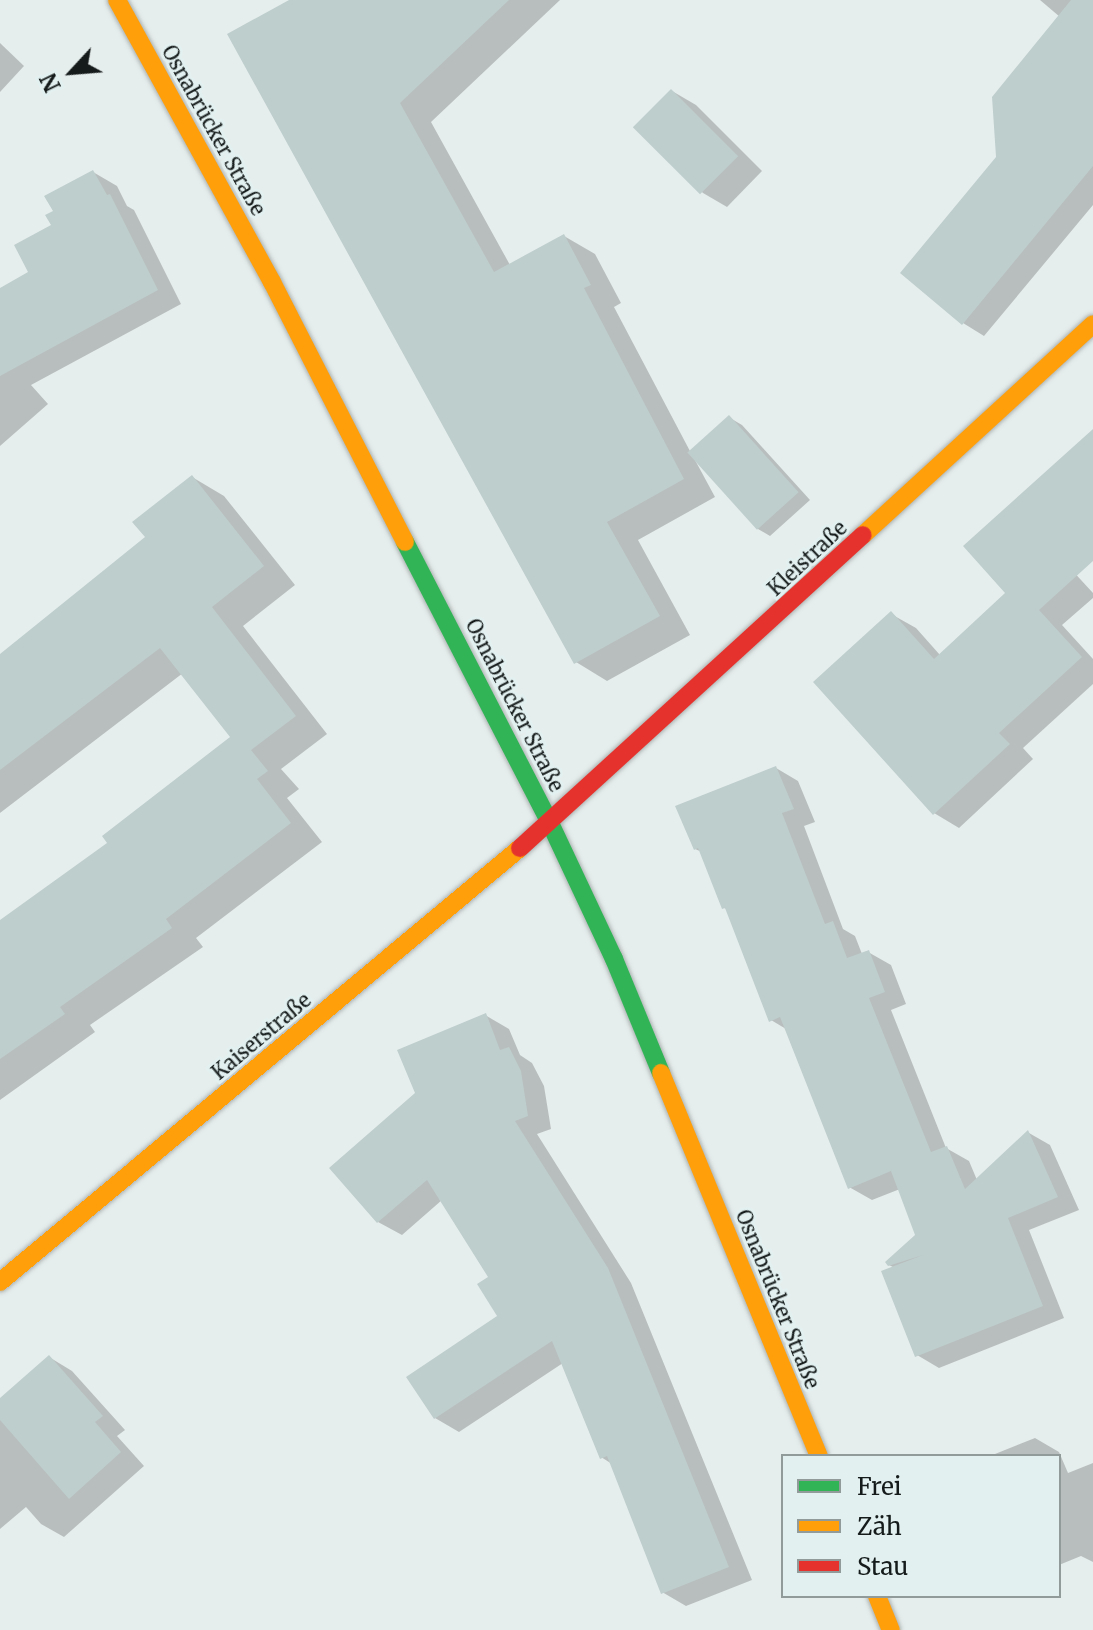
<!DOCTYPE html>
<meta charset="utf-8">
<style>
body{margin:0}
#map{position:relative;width:1093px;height:1630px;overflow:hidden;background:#e6eeed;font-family:Merriweather,serif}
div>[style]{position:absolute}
.shadow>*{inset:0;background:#0003}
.building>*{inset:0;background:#bececd;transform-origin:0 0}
.roads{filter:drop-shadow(0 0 2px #adb3b2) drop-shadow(0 0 2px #adb3b2)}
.fast>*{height:18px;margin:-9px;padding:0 9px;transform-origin:9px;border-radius:9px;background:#30b455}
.slow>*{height:18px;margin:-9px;padding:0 9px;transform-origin:9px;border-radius:9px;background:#ff9f0a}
.jam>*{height:18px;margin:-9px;padding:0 9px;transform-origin:9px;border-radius:9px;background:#e5322d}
span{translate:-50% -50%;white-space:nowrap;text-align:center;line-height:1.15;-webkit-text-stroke:6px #e2f1f0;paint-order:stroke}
.street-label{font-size:20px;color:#151a1a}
.legend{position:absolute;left:781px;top:1454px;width:280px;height:144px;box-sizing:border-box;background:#e2f1f0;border:2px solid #909b9a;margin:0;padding:10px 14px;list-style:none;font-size:24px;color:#151a1a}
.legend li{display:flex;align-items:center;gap:16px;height:40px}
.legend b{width:40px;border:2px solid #909b9a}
.north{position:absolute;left:32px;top:32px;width:80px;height:80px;-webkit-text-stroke:6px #e2f1f0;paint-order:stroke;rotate:244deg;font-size:22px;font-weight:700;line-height:32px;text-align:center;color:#151a1a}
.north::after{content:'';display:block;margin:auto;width:28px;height:36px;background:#151a1a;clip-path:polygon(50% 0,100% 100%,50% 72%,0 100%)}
</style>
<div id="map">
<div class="shadow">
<div style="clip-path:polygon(293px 0,560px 0,431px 122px,510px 265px,564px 236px,595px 254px,621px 303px,614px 307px,691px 453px,730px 418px,742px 425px,810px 500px,770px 536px,758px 529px,695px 460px,715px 497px,638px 540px,690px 635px,607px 681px,576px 662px)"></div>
<div style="clip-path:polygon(1040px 0,1093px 0,1093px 205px,984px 336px,963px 323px,998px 158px,1060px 17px)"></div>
<div style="clip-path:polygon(0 43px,24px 66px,0 92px)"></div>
<div style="clip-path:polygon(672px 91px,696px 105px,762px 171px,727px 207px,703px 193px,636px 127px)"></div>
<div style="clip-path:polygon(93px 172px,117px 186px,127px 206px,134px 210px,181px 304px,31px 385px,48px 404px,0 446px,0 290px,31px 273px,54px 226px)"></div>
<div style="clip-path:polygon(1093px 431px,1093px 545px,1047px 543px,1093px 593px,1093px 598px,1062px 625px,1093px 659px,1093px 684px,1023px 748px,1033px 759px,959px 828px,934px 813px,891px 614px,916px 628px,940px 655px,1008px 593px)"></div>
<div style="clip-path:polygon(192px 477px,224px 496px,295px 585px,243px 626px,327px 734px,281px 769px,299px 789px,287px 798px,322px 842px,196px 938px,203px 947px,90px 1025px,95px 1032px,0 1100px,0 923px,109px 844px,233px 737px,183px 673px,0 813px,0 657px,148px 538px)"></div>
<div style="clip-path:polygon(776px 768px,798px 781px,815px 822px,804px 826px,843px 929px,855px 936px,862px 954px,868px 952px,891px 965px,906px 1004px,891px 1010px,946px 1148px,969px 1161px,977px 1180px,1029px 1133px,1050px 1145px,1079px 1210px,1029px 1230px,1064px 1318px,939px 1368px,917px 1355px,895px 1268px,889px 1265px,918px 1235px,900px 1189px,872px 1200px,849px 1187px,786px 1029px,771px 1020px,728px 909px,724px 908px,702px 852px,695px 849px)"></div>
<div style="clip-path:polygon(485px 1015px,509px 1029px,520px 1055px,532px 1063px,544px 1086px,551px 1129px,537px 1134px,631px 1283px,752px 1580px,686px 1606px,662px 1592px,612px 1464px,601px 1457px,563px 1363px,459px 1432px,435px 1418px,500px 1317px,490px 1278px,442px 1200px,402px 1235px,378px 1222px,417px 1094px)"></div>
<div style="clip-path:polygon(49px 1357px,72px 1371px,125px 1430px,117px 1436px,144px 1466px,64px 1537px,41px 1524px,26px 1507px,0 1529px,0 1400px)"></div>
<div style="clip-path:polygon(1035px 1438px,1059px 1452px,1068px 1473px,1093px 1463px,1093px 1562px,1081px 1556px,1059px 1565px,1059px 1456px,990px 1456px)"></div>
</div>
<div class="building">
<div style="clip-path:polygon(289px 0,509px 0,400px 103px,494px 272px,564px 234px,591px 285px,584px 288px,684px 479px,607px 522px,660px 616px,574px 664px,227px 34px)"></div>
<div style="clip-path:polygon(1071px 0,1093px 0,1093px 166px,962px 325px,900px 273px,996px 157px,992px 97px)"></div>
<div style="left:671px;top:89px;width:95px;height:54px;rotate:45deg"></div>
<div style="clip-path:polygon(93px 170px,107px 195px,110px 194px,158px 290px,0 376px,0 288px,28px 272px,14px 245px,51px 225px,45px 215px,53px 211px,44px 196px)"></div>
<div style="left:729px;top:415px;width:104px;height:56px;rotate:48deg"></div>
<div style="clip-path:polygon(1093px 429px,1093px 561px,1039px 610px,1082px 657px,999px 733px,1010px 744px,933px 815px,813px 682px,891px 611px,934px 659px,1005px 593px,963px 546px)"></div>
<div style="clip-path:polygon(192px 475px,264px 566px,212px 607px,296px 716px,251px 750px,268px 771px,257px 779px,291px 823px,166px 919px,172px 928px,60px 1007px,65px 1014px,0 1059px,0 920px,107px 843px,102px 836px,230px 737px,160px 648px,0 770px,0 654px,145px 537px,132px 522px)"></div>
<div style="clip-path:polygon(776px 766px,794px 809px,782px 813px,825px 924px,833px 921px,847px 958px,869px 950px,885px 992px,869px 998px,931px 1152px,947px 1146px,965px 1189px,1028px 1130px,1058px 1197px,1008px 1218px,1043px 1306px,915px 1357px,881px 1271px,923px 1255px,888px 1266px,885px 1262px,915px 1235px,891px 1171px,848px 1189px,780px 1017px,769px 1022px,725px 908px,722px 909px,698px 848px,694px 850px,675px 806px)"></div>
<div style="clip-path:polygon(486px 1013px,500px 1050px,509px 1047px,521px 1071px,528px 1116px,515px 1121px,608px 1268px,729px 1567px,661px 1594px,607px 1456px,600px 1459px,552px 1341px,434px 1419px,406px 1377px,497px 1316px,477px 1284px,488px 1277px,427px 1180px,377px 1223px,329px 1168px,415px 1093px,397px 1050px)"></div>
<div style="clip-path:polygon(49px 1355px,103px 1416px,95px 1422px,121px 1452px,69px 1499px,0 1420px,0 1398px)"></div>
</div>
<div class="roads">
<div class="fast">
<div style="left:405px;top:542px;width:316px;rotate:62.7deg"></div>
<div style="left:550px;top:823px;width:150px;rotate:64.8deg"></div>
<div style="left:614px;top:959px;width:123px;rotate:67.6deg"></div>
</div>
<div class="slow">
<div style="left:117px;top:0;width:322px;rotate:61.2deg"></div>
<div style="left:272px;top:282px;width:292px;rotate:62.9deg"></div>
<div style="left:863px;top:535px;width:312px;rotate:-42.5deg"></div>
<div style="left:661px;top:1073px;width:414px;rotate:67.6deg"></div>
<div style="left:0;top:1282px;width:677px;rotate:-39.85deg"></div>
<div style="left:877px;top:1596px;width:37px;rotate:68deg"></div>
</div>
<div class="jam">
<div style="left:520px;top:848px;width:464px;rotate:-42.4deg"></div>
</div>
</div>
<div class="street-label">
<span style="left:214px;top:130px;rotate:61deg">Osnabrücker Straße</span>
<span style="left:807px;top:558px;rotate:-43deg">Kleistraße</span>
<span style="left:515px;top:705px;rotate:63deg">Osnabrücker Straße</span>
<span style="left:261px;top:1036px;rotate:-40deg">Kaiserstraße</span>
<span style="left:778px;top:1299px;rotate:68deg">Osnabrücker Straße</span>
</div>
<ul class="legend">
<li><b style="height:10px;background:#30b455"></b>Frei</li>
<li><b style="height:10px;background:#ff9f0a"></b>Zäh</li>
<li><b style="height:10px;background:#e5322d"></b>Stau</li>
</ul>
<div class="north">N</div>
</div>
